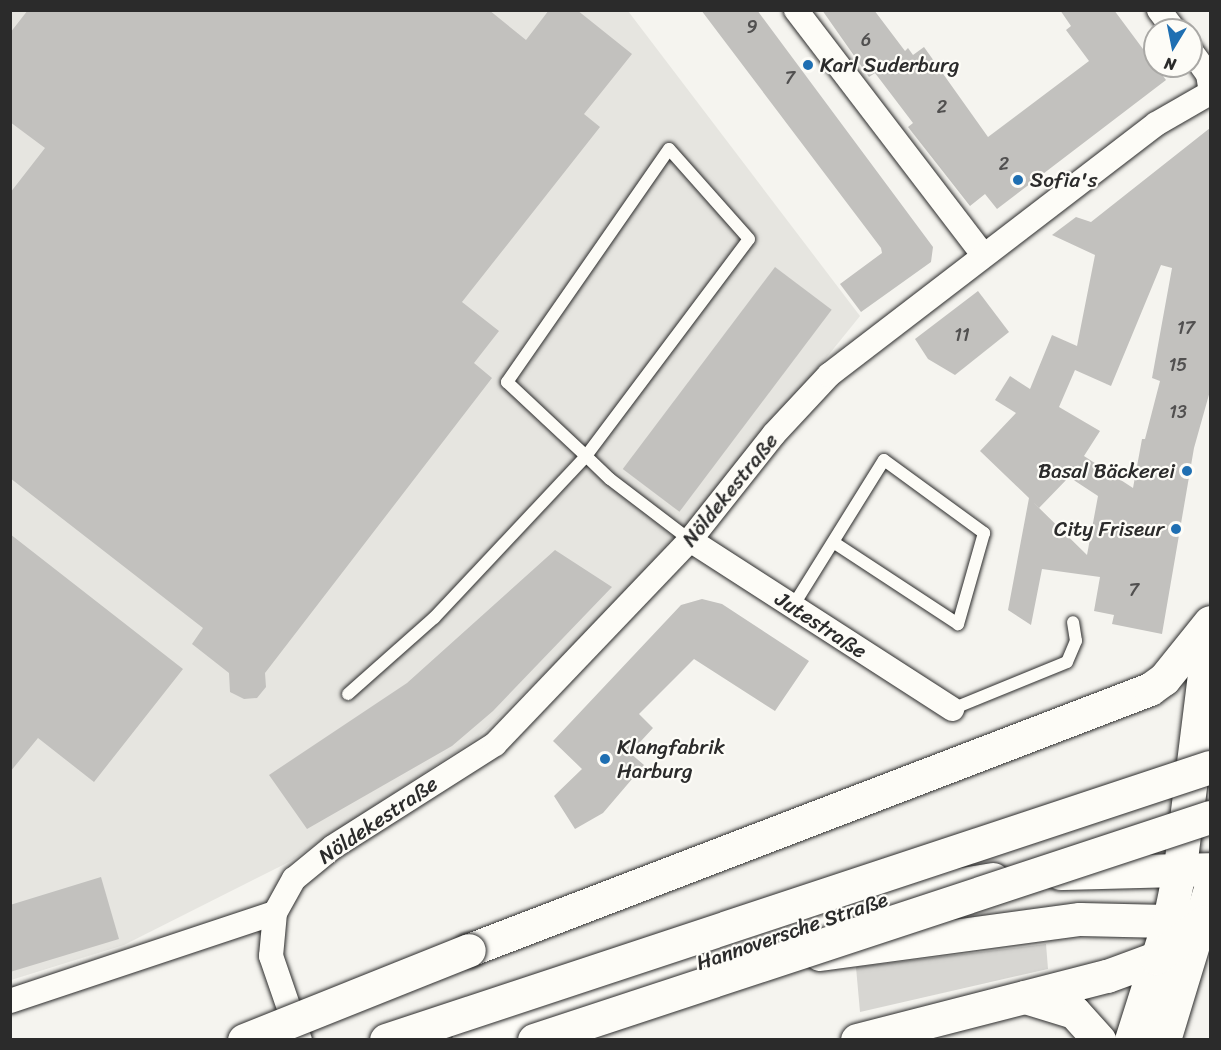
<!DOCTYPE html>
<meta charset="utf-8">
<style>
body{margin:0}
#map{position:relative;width:1221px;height:1050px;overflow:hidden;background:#f5f4ef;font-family:Sriracha,sans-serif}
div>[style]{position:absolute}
.built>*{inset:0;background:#e6e5e0}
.green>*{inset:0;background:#d7d6d2}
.building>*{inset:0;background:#c2c1be;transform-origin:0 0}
.roads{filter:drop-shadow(0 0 2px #2b2b2b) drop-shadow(0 0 2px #2b2b2b)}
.lane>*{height:12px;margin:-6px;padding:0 6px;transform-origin:6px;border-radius:6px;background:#fdfcf7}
.street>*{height:24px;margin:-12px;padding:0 12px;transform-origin:12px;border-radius:12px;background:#fdfcf7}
.secondary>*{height:33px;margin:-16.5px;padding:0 16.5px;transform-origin:16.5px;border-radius:16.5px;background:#fdfcf7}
.highway>*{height:33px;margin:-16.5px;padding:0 16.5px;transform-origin:16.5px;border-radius:16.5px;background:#fdfcf7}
.bridges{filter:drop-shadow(0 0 2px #2b2b2b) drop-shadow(0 0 2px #2b2b2b)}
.highway-bridge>*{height:33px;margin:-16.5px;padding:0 16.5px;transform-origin:16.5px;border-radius:16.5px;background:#fdfcf7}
.dots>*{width:16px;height:16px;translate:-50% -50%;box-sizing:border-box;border:3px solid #fdfcf7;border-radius:50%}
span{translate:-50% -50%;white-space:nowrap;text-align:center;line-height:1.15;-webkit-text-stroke:4.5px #fdfcf7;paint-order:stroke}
.number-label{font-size:18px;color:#515050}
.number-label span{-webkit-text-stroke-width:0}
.poi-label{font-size:21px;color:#2b2b2b}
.left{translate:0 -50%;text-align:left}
.right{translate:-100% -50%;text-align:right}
.street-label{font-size:21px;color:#2b2b2b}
.frame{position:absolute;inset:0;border:12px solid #2b2b2b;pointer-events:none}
.north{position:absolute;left:1143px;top:18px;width:60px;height:60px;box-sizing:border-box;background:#fdfcf7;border:2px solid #a9a8a5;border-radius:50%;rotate:190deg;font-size:16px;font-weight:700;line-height:24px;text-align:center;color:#2b2b2b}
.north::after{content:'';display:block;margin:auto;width:21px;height:27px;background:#1f6fb2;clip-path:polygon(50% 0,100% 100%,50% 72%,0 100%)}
</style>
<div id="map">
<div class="built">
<div style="clip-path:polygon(11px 11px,628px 11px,860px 316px,709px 503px,598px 622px,477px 738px,289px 862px,124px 945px,11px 980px)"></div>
</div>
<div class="green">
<div style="clip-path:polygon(1046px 944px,1048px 969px,860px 1012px,856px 967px)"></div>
</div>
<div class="building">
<div style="clip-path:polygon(28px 10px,489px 10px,526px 40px,549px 10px,577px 10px,632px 54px,584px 114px,600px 127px,462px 302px,499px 331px,474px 363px,492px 378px,265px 673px,266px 687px,257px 698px,244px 699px,230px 692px,229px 673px,192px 644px,203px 628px,10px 478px,10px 193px,45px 148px,10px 122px,10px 33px)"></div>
<div style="clip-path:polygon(701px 10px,757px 10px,933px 247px,931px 262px,861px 312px,840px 284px,882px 253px,881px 248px)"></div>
<div style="clip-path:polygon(822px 10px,874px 10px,905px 51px,908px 48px,913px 55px,924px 47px,988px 137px,1089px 61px,1066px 30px,1071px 26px,1060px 10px,1114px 10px,1166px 80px,997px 209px,985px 194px,970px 206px,908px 127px,913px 123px,875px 73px,869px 77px)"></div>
<div style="clip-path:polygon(evenodd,1210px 128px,1210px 391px,1194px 448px,1162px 634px,1112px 624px,1114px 615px,1094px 611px,1100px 577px,1042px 569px,1031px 625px,1008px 610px,1029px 498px,980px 451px,1016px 413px,995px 400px,1010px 376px,1030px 389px,1052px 335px,1077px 346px,1095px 255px,1052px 235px,1076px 217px,1091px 222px,1210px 128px,1161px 265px,1172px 268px,1152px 378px,1160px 381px,1145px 439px,1142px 439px,1133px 488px,1084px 456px,1100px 431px,1059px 407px,1075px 370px,1111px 386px,1161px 265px,1210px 128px,1069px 477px,1098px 496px,1087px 555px,1033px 502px,1039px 508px,1069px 477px)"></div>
<div style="left:775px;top:267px;width:71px;height:253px;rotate:37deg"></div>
<div style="clip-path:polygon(978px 291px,1009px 332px,955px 375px,928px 359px,915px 339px)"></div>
<div style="clip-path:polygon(10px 534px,183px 669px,94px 782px,38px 738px,10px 772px)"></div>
<div style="clip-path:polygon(555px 550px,612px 587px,493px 711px,452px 746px,307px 829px,269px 775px,407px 683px)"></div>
<div style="clip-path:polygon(702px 599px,722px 604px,809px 661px,775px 711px,694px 659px,639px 714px,653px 728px,630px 753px,644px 765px,603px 813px,575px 829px,554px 796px,582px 769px,553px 741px,681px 605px)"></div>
<div style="clip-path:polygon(101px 877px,119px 939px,10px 972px,10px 905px)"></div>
</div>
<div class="roads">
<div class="lane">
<div style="left:793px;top:606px;width:172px;rotate:-58.1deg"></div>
<div style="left:884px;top:460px;width:124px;rotate:36.1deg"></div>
<div style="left:984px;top:533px;width:95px;rotate:105.9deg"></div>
<div style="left:958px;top:624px;width:149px;rotate:-146.7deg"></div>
<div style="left:348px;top:694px;width:115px;rotate:-41.5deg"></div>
<div style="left:434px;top:618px;width:222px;rotate:-46.8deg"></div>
<div style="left:586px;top:456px;width:271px;rotate:-53.1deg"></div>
<div style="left:749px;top:239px;width:120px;rotate:-131.6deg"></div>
<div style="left:669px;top:149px;width:284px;rotate:124.8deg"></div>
<div style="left:507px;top:382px;width:108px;rotate:43.1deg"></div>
<div style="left:586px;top:456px;width:33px;rotate:44deg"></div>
<div style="left:610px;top:479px;width:101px;rotate:37.3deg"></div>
<div style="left:952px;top:709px;width:124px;rotate:-22.2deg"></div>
<div style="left:1067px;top:662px;width:23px;rotate:-67deg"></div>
<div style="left:1076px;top:641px;width:19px;rotate:-99deg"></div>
</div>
<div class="street">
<div style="left:796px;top:10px;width:308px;rotate:52.6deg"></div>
<div style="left:1159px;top:10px;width:25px;rotate:53deg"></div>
<div style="left:1191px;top:51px;width:29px;rotate:54deg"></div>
<div style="left:1208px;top:74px;width:13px;rotate:81deg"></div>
<div style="left:690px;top:540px;width:312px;rotate:32.8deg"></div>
<div style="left:275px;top:913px;width:43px;rotate:95.3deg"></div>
<div style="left:271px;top:956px;width:89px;rotate:71deg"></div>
<div style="left:10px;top:1001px;width:279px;rotate:-18.4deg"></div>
<div style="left:275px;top:913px;width:39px;rotate:-61deg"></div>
<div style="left:294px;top:879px;width:50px;rotate:-39.4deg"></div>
<div style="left:333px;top:847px;width:192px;rotate:-32.4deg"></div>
<div style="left:495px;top:744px;width:282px;rotate:-46.3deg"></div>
<div style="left:690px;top:540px;width:135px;rotate:-51.6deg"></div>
<div style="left:774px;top:434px;width:81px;rotate:-47deg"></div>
<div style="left:829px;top:375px;width:412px;rotate:-37.5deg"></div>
<div style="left:1156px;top:124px;width:62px;rotate:-29.9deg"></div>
</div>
<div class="secondary">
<div style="left:1060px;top:873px;width:150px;rotate:-1.5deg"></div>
<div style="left:820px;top:954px;width:262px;rotate:-7.7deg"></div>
<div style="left:1080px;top:919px;width:130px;rotate:1.3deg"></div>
<div style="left:468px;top:1040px;width:203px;rotate:-18.3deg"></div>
<div style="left:661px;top:976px;width:152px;rotate:-20.8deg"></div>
<div style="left:803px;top:922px;width:101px;rotate:-16.1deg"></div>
<div style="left:900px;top:894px;width:94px;rotate:-9.2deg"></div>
<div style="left:1131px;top:1040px;width:126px;rotate:-72.4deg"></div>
<div style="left:1169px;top:920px;width:54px;rotate:-78.3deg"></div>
<div style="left:1180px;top:867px;width:244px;rotate:-82.9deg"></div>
<div style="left:1164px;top:1040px;width:158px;rotate:-73.1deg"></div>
</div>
<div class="highway">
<div style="left:469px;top:950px;width:729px;rotate:-20.97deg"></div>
<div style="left:1150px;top:689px;width:17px;rotate:-36deg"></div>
<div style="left:1164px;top:679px;width:73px;rotate:-51.1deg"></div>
<div style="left:1025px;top:997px;width:51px;rotate:17deg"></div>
<div style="left:1074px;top:1012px;width:38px;rotate:48deg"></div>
<div style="left:857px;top:1040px;width:258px;rotate:-14.4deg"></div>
<div style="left:1107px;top:976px;width:52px;rotate:-20.2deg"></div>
<div style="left:1156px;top:958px;width:59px;rotate:-37.5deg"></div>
</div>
</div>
<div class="bridges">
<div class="highway-bridge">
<div style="left:244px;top:1040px;width:242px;rotate:-21.8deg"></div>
<div style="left:386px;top:1040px;width:868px;rotate:-18.33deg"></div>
<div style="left:534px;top:1040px;width:712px;rotate:-18.26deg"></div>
</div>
</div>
<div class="dots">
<div style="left:808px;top:65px;background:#1f6fb2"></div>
<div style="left:1018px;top:180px;background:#1f6fb2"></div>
<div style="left:1187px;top:471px;background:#1f6fb2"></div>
<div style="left:1176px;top:529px;background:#1f6fb2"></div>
<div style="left:605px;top:759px;background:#1f6fb2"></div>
</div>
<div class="number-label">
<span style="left:752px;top:27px">9</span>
<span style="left:866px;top:40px">6</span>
<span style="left:790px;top:78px">7</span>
<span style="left:942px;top:107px">2</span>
<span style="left:1004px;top:164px">2</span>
<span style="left:1186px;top:328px">17</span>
<span style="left:962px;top:335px">11</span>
<span style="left:1178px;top:365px">15</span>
<span style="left:1178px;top:412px">13</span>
<span style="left:1134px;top:590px">7</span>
</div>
<div class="poi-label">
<span class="left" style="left:820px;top:65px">Karl Suderburg</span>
<span class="left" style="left:1030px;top:180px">Sofia's</span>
<span class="right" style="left:1175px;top:471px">Basal Bäckerei</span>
<span class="right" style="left:1164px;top:529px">City Friseur</span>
<span class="left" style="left:617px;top:759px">Klangfabrik<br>Harburg</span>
</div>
<div class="street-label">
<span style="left:730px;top:490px;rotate:-51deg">Nöldekestraße</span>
<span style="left:821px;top:625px;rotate:33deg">Jutestraße</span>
<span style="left:378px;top:820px;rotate:-34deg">Nöldekestraße</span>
<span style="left:792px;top:931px;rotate:-19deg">Hannoversche Straße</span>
</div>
<div class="frame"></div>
<div class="north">N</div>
</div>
